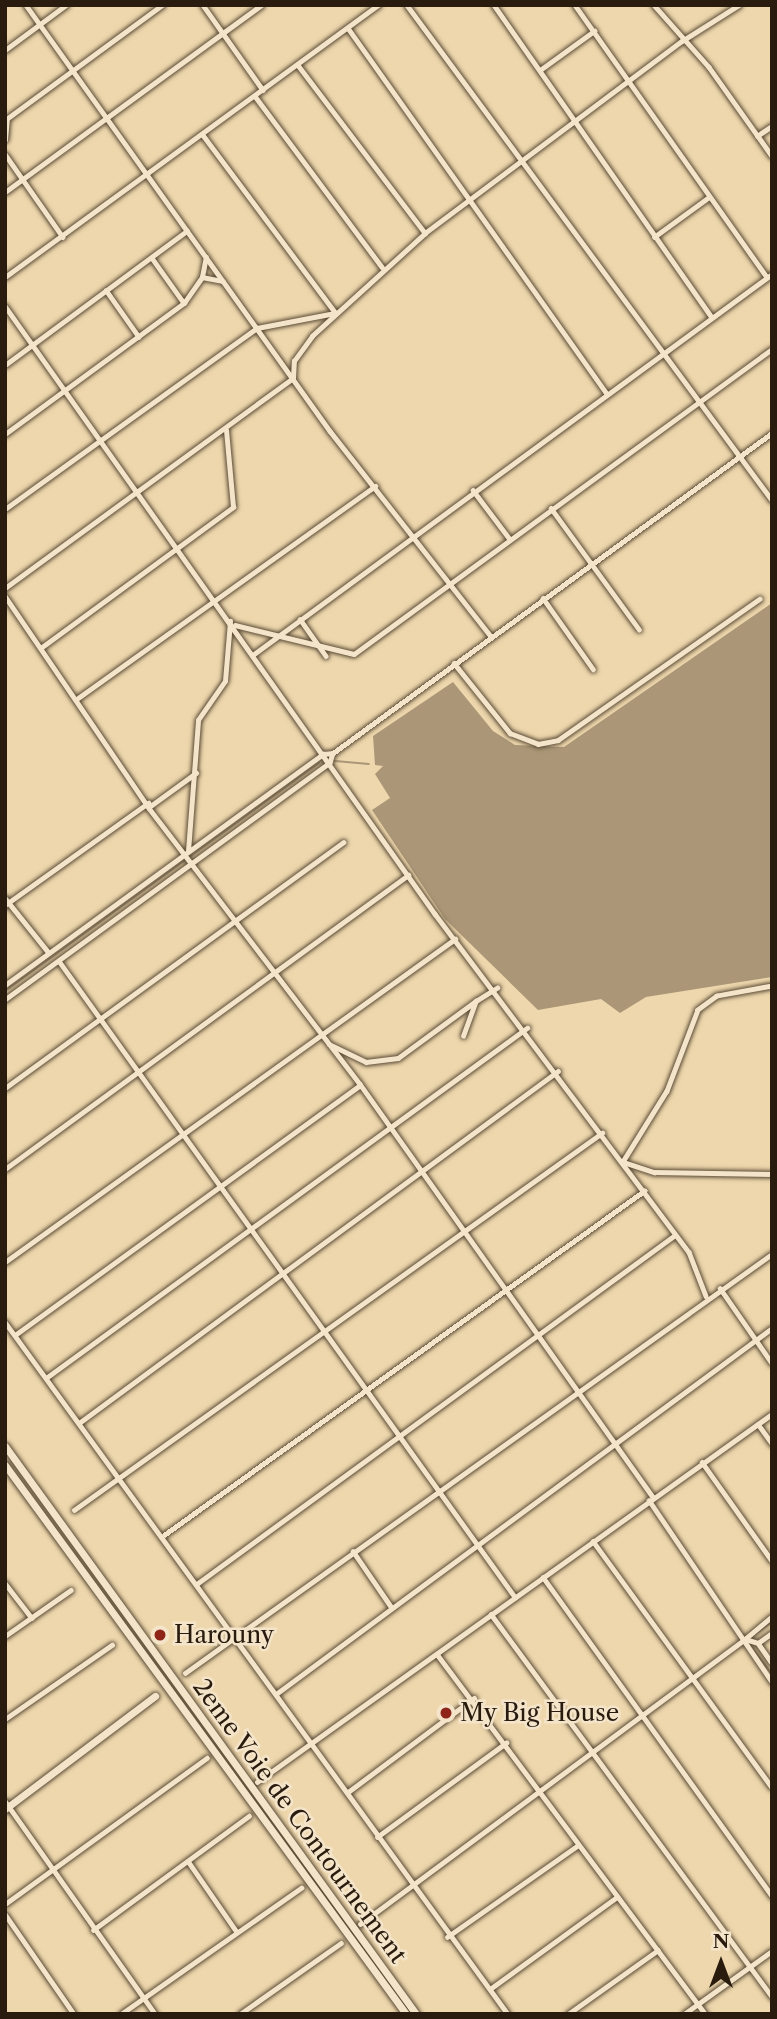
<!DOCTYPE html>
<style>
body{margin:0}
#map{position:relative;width:777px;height:2019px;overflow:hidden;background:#eed7ad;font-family:"Libre Caslon Text",serif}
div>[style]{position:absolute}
.water>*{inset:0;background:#ab9777}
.stream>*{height:2px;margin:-1px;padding:0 1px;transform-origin:1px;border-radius:1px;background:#ab9777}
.roads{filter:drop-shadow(0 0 2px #5a4b36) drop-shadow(0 0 2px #5a4b36)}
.street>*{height:4.5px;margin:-2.25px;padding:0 2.25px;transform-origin:2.25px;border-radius:2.25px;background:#f4e5ca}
.secondary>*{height:7px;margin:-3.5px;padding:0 3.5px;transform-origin:3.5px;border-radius:3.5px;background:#f4e5ca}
.dots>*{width:19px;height:19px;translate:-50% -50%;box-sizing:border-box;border:4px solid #f4e5ca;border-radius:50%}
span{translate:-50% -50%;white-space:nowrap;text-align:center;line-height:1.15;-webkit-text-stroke:5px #f4e5ca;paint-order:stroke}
.poi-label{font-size:24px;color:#291c0e}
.left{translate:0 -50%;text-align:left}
.street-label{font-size:24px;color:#291c0e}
.frame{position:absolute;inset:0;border:7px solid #291c0e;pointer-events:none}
.north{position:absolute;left:686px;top:1928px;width:70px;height:70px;-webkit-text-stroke:5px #f4e5ca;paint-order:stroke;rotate:0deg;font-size:19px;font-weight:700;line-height:28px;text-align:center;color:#291c0e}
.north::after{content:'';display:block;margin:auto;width:24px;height:32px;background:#291c0e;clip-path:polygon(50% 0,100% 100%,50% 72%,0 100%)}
</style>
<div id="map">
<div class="water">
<div style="clip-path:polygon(772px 603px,772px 977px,646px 997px,620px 1013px,601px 999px,538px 1010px,445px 919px,372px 810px,390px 798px,375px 774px,383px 766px,375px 765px,373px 736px,453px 682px,493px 731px,515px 745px,564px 747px)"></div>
</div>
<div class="stream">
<div style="left:335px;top:761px;width:34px;rotate:5deg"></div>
<div style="left:5px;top:991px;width:388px;rotate:-36deg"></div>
<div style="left:755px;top:1634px;width:21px;rotate:-35deg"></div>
<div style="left:752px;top:1648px;width:33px;rotate:52deg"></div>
</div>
<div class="roads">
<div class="street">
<div style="left:26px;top:5px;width:523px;rotate:54.49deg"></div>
<div style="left:330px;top:431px;width:261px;rotate:51.9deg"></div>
<div style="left:203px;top:5px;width:104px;rotate:54.8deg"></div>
<div style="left:407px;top:5px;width:615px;rotate:53.6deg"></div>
<div style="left:494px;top:5px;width:381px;rotate:55.1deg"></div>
<div style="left:575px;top:5px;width:333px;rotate:54.8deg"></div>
<div style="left:654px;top:5px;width:83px;rotate:48.4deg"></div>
<div style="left:709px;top:67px;width:109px;rotate:54.7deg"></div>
<div style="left:348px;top:28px;width:447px;rotate:54.7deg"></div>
<div style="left:5px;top:50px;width:76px;rotate:-36.4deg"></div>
<div style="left:298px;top:65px;width:211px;rotate:52.9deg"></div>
<div style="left:540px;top:70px;width:67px;rotate:-35.8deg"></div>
<div style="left:255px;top:96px;width:213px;rotate:53.4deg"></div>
<div style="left:5px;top:120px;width:195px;rotate:-36.2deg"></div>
<div style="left:757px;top:136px;width:18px;rotate:-34deg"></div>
<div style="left:5px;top:140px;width:21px;rotate:-85deg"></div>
<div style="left:5px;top:154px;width:101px;rotate:55.1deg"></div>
<div style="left:5px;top:192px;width:317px;rotate:-36.1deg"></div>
<div style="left:654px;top:237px;width:68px;rotate:-36deg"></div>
<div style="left:152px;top:258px;width:55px;rotate:54.6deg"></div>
<div style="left:5px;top:277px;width:462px;rotate:-36.1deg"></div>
<div style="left:202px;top:277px;width:20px;rotate:-79deg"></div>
<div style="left:106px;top:290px;width:57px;rotate:54.9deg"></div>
<div style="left:5px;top:306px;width:745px;rotate:54.73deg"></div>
<div style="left:435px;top:914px;width:423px;rotate:53.1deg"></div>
<div style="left:689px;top:1252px;width:47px;rotate:68.9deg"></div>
<div style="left:5px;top:365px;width:226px;rotate:-36.4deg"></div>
<div style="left:5px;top:434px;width:222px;rotate:-36.2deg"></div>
<div style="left:184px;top:303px;width:32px;rotate:-55deg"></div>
<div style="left:202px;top:277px;width:21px;rotate:11deg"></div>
<div style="left:473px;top:490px;width:60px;rotate:53.1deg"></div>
<div style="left:551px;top:508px;width:150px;rotate:54deg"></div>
<div style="left:5px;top:509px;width:310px;rotate:-35.7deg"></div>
<div style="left:257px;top:328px;width:79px;rotate:-10.9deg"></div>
<div style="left:335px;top:313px;width:221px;rotate:-126.7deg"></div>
<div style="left:5px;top:588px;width:356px;rotate:-36.1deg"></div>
<div style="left:293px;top:378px;width:17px;rotate:-87deg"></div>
<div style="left:294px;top:361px;width:31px;rotate:-54deg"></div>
<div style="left:312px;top:336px;width:153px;rotate:-42.3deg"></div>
<div style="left:425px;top:233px;width:321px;rotate:-36.8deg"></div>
<div style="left:682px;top:41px;width:67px;rotate:-32.3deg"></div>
<div style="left:5px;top:596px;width:256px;rotate:55.8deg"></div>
<div style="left:149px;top:808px;width:347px;rotate:52.6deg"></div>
<div style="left:360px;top:1084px;width:506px;rotate:54.65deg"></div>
<div style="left:543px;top:598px;width:87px;rotate:54.8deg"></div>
<div style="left:300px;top:619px;width:45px;rotate:54.9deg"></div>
<div style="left:235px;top:625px;width:122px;rotate:13.7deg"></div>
<div style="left:354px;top:654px;width:517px;rotate:-36.12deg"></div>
<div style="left:42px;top:647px;width:237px;rotate:-36.2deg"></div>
<div style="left:233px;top:507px;width:77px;rotate:-95.2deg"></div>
<div style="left:254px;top:654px;width:642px;rotate:-36.26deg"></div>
<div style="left:454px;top:663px;width:90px;rotate:51.3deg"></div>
<div style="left:510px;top:733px;width:30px;rotate:21deg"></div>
<div style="left:538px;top:744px;width:20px;rotate:-11deg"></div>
<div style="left:558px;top:740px;width:246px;rotate:-35deg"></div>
<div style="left:78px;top:698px;width:365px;rotate:-35.5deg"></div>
<div style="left:333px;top:753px;width:543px;rotate:-36.09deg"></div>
<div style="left:149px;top:807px;width:58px;rotate:-35.9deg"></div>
<div style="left:188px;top:851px;width:131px;rotate:-85.6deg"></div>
<div style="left:198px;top:720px;width:47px;rotate:-55.3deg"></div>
<div style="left:225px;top:681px;width:60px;rotate:-85.2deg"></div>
<div style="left:5px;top:898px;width:70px;rotate:51.3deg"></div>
<div style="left:5px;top:905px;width:176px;rotate:-35.5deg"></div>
<div style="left:59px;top:961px;width:783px;rotate:54.36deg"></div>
<div style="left:5px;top:985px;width:393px;rotate:-36deg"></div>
<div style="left:323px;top:754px;width:10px;rotate:-6deg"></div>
<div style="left:333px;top:753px;width:10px;rotate:107deg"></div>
<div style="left:330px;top:763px;width:402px;rotate:143.9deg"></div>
<div style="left:772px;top:986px;width:56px;rotate:169.7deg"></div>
<div style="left:717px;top:996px;width:24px;rotate:144deg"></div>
<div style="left:698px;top:1010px;width:87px;rotate:110.9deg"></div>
<div style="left:667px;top:1091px;width:84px;rotate:121.8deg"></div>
<div style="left:623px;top:1162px;width:33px;rotate:18deg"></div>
<div style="left:654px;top:1172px;width:118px;rotate:1deg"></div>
<div style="left:463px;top:1036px;width:37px;rotate:-70deg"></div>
<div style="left:476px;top:1001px;width:25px;rotate:-32deg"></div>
<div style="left:329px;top:1044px;width:41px;rotate:25.9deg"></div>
<div style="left:366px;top:1062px;width:32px;rotate:-7deg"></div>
<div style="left:398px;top:1058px;width:97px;rotate:-36.2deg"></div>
<div style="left:5px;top:1088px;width:418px;rotate:-36deg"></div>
<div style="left:5px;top:1169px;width:499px;rotate:-36.1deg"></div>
<div style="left:5px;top:1262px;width:554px;rotate:-35.67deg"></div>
<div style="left:720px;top:1288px;width:91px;rotate:55.3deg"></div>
<div style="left:5px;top:1322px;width:855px;rotate:53.99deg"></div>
<div style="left:15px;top:1335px;width:426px;rotate:-35.9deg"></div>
<div style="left:46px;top:1378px;width:595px;rotate:-36.04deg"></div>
<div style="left:79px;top:1423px;width:594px;rotate:-36.31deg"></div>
<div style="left:758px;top:1424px;width:24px;rotate:54deg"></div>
<div style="left:702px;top:1462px;width:121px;rotate:54.7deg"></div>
<div style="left:649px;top:1500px;width:220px;rotate:55.9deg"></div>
<div style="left:74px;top:1510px;width:649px;rotate:-35.53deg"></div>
<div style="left:164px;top:1535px;width:591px;rotate:-35.63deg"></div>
<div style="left:593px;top:1541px;width:304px;rotate:54deg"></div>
<div style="left:353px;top:1551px;width:69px;rotate:55.6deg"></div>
<div style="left:543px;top:1577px;width:393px;rotate:54.3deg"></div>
<div style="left:5px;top:1583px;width:44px;rotate:52.4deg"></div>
<div style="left:198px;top:1583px;width:590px;rotate:-36.11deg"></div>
<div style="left:491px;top:1614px;width:475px;rotate:53.7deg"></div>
<div style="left:5px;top:1636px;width:80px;rotate:-34.9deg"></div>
<div style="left:745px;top:1639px;width:35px;rotate:-40deg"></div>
<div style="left:758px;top:1643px;width:24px;rotate:55deg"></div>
<div style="left:437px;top:1654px;width:449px;rotate:53.3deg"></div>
<div style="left:185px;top:1673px;width:721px;rotate:-35.52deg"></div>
<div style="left:276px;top:1694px;width:616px;rotate:-36.42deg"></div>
<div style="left:5px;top:1719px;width:130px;rotate:-34.7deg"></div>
<div style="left:257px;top:1782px;width:633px;rotate:-35.55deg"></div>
<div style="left:348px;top:1792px;width:157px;rotate:-36.7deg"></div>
<div style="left:5px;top:1801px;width:261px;rotate:54.8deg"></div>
<div style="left:377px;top:1837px;width:160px;rotate:-36.1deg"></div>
<div style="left:188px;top:1861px;width:86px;rotate:55.4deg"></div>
<div style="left:5px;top:1904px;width:249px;rotate:-35.9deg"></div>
<div style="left:5px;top:1914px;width:121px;rotate:55.4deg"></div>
<div style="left:360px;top:1924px;width:479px;rotate:-36.5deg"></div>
<div style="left:745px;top:1639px;width:14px;rotate:17deg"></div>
<div style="left:758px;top:1643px;width:17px;rotate:-36deg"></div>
<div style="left:93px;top:1930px;width:193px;rotate:-36.2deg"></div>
<div style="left:447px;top:1937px;width:159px;rotate:-35deg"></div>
<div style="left:490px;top:1989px;width:157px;rotate:-35.9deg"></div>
<div style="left:121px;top:2014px;width:220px;rotate:-35deg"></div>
<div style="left:240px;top:2014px;width:123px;rotate:-35.1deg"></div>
<div style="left:568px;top:2014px;width:110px;rotate:-35.4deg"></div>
<div style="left:684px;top:2014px;width:108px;rotate:-35.6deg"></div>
</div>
<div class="secondary">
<div style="left:5px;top:1446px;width:701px;rotate:54.11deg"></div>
<div style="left:5px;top:1465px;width:680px;rotate:53.85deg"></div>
<div style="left:5px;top:1809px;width:188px;rotate:-37deg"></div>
</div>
</div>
<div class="dots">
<div style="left:160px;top:1635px;background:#8f2418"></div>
<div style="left:446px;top:1713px;background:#8f2418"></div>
</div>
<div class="poi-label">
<span class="left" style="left:174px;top:1635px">Harouny</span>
<span class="left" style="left:460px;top:1713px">My Big House</span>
</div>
<div class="street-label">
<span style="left:300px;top:1821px;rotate:54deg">2eme Voie de Contournement</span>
</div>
<div class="frame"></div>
<div class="north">N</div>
</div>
